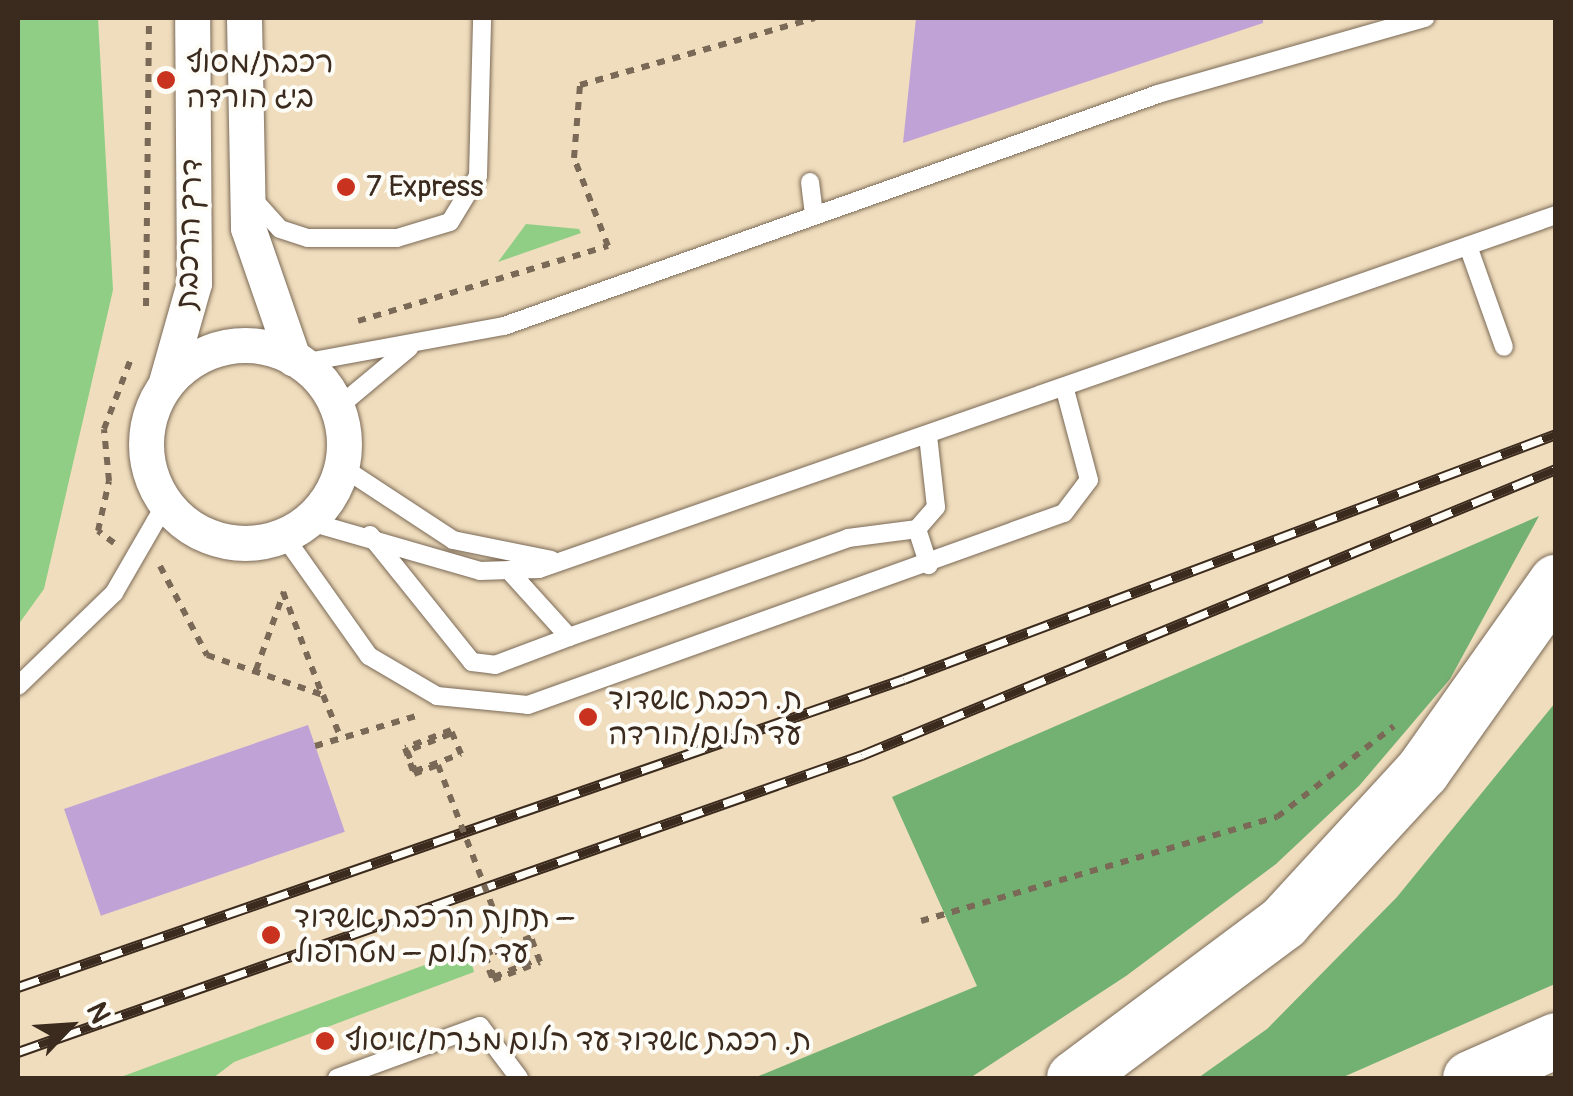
<!DOCTYPE html>
<meta charset="utf-8">
<style>
body{margin:0}
#map{position:relative;width:1573px;height:1096px;overflow:hidden;background:#f0ddbd;font-family:Pangolin,"Playpen Sans Hebrew",sans-serif}
div>[style]{position:absolute}
.green>*{inset:0;background:#8fce84}
.forest>*{inset:0;background:#73b172}
.building>*{inset:0;background:#c1a2d7;transform-origin:0 0}
.path>*{height:6px;margin-top:-3px;transform-origin:0;background:repeating-linear-gradient(90deg,#7a6956 0 8px,transparent 0 16px)}
.roads{filter:drop-shadow(0 0 2px #7a6956) drop-shadow(0 0 2px #7a6956)}
.service>*{height:18px;margin:-9px;padding:0 9px;transform-origin:9px;border-radius:9px;background:#fff}
.minor>*{height:35px;margin:-17.5px;padding:0 17.5px;transform-origin:17.5px;border-radius:17.5px;background:#fff}
.minor>.ring{margin:-17.5px;padding:0;box-sizing:content-box;background:none;border:35px solid #fff;border-radius:50%}
.trunk>*{height:55px;margin:-27.5px;padding:0 27.5px;transform-origin:27.5px;border-radius:27.5px;background:#fff}
.rail>*{height:11px;margin-top:-5.5px;transform-origin:0;background:repeating-linear-gradient(90deg,#fdfcf7 0 22px,#3b2a1e 0 44px);box-sizing:border-box;border-block:2px solid #3b2a1e}
.path-bridge>*{height:6px;margin-top:-3px;transform-origin:0;background:repeating-linear-gradient(90deg,#7a6956 0 8px,transparent 0 16px)}
.bridges{filter:drop-shadow(0 0 2px #7a6956) drop-shadow(0 0 2px #7a6956)}
.trunk-bridge>*{height:55px;margin:-27.5px;padding:0 27.5px;transform-origin:27.5px;border-radius:27.5px;background:#fff}
.dots>*{width:28px;height:28px;translate:-50% -50%;box-sizing:border-box;border:5px solid #fdfcf7;border-radius:50%}
span{translate:-50% -50%;white-space:nowrap;text-align:center;line-height:1.15;-webkit-text-stroke:8px #fdfcf7;paint-order:stroke}
.poi-label{font-size:30px;color:#3b2a1e}
.left{translate:0 -50%;text-align:left}
.street-label{font-size:30px;color:#3b2a1e}
.frame{position:absolute;inset:0;border:20px solid #3b2a1e;pointer-events:none}
.north{position:absolute;left:20px;top:976px;width:100px;height:100px;-webkit-text-stroke:8px #fdfcf7;paint-order:stroke;rotate:65deg;font-size:28px;font-weight:700;line-height:40px;text-align:center;color:#3b2a1e}
.north::after{content:'';display:block;margin:auto;width:35px;height:45px;background:#3b2a1e;clip-path:polygon(50% 0,100% 100%,50% 72%,0 100%)}
</style>
<div id="map">
<div class="green">
<div style="clip-path:polygon(18px 18px,98px 18px,113px 290px,44px 589px,18px 625px)"></div>
<div style="clip-path:polygon(526px 224px,579px 229px,581px 233px,498px 262px)"></div>
<div style="clip-path:polygon(468px 949px,474px 972px,234px 1062px,213px 1078px,118px 1078px)"></div>
</div>
<div class="forest">
<div style="clip-path:polygon(1539px 516px,1450px 679px,1359px 786px,1276px 864px,1126px 976px,970px 1078px,754px 1078px,977px 986px,892px 797px)"></div>
<div style="clip-path:polygon(1555px 703px,1555px 984px,1341px 1078px,1198px 1078px,1267px 1029px,1397px 897px)"></div>
</div>
<div class="building">
<div style="clip-path:polygon(916px 18px,1263px 18px,1263px 23px,903px 143px)"></div>
<div style="left:308px;top:725px;width:113px;height:258px;rotate:71deg"></div>
</div>
<div class="path">
<div style="left:146px;top:306px;width:288px;rotate:-89.4deg"></div>
<div style="left:358px;top:321px;width:261px;rotate:-16.7deg"></div>
<div style="left:608px;top:246px;width:94px;rotate:-111.1deg"></div>
<div style="left:574px;top:158px;width:73px;rotate:-85.3deg"></div>
<div style="left:580px;top:85px;width:244px;rotate:-15.9deg"></div>
<div style="left:114px;top:543px;width:20px;rotate:-143deg"></div>
<div style="left:98px;top:531px;width:51px;rotate:-77.6deg"></div>
<div style="left:109px;top:481px;width:52px;rotate:-95.5deg"></div>
<div style="left:104px;top:429px;width:78px;rotate:-69deg"></div>
<div style="left:160px;top:566px;width:101px;rotate:62.2deg"></div>
<div style="left:207px;top:655px;width:123px;rotate:19deg"></div>
<div style="left:323px;top:695px;width:44px;rotate:67.5deg"></div>
<div style="left:283px;top:592px;width:109px;rotate:69.1deg"></div>
<div style="left:256px;top:670px;width:83px;rotate:-70.3deg"></div>
<div style="left:315px;top:746px;width:105px;rotate:-16.5deg"></div>
<div style="left:921px;top:921px;width:371px;rotate:-16.3deg"></div>
<div style="left:1277px;top:817px;width:148px;rotate:-37.9deg"></div>
<div style="left:507px;top:945px;width:26px;rotate:157deg"></div>
<div style="left:483px;top:955px;width:27px;rotate:68deg"></div>
<div style="left:493px;top:980px;width:50px;rotate:-21deg"></div>
<div style="left:540px;top:962px;width:27px;rotate:-110deg"></div>
<div style="left:531px;top:937px;width:50px;rotate:157.6deg"></div>
<div style="left:485px;top:956px;width:23px;rotate:67deg"></div>
<div style="left:494px;top:977px;width:45px;rotate:-22deg"></div>
</div>
<div class="roads">
<div class="service">
<div style="left:810px;top:182px;width:31px;rotate:83deg"></div>
<div style="left:253px;top:199px;width:40px;rotate:48deg"></div>
<div style="left:280px;top:229px;width:29px;rotate:18deg"></div>
<div style="left:308px;top:238px;width:89px"></div>
<div style="left:397px;top:238px;width:55px;rotate:-16.8deg"></div>
<div style="left:450px;top:222px;width:54px;rotate:-58.7deg"></div>
<div style="left:478px;top:176px;width:158px;rotate:-88.5deg"></div>
<div style="left:1468px;top:246px;width:107px;rotate:70.4deg"></div>
<div style="left:302px;top:363px;width:205px;rotate:-10.4deg"></div>
<div style="left:504px;top:326px;width:694px;rotate:-19.53deg"></div>
<div style="left:1158px;top:94px;width:278px;rotate:-15.9deg"></div>
<div style="left:337px;top:408px;width:94px;rotate:-39.8deg"></div>
<div style="left:342px;top:467px;width:133px;rotate:33.3deg"></div>
<div style="left:453px;top:540px;width:100px;rotate:11.5deg"></div>
<div style="left:307px;top:521px;width:180px;rotate:16.1deg"></div>
<div style="left:480px;top:571px;width:59px;rotate:-1.9deg"></div>
<div style="left:539px;top:569px;width:1077px;rotate:-19.19deg"></div>
<div style="left:917px;top:529px;width:38px;rotate:72deg"></div>
<div style="left:370px;top:535px;width:163px;rotate:51.2deg"></div>
<div style="left:472px;top:662px;width:23px;rotate:7deg"></div>
<div style="left:495px;top:665px;width:79px;rotate:-20.7deg"></div>
<div style="left:284px;top:536px;width:147px;rotate:54.7deg"></div>
<div style="left:369px;top:656px;width:79px;rotate:30.5deg"></div>
<div style="left:437px;top:696px;width:91px;rotate:5.6deg"></div>
<div style="left:528px;top:705px;width:569px;rotate:-19.71deg"></div>
<div style="left:1064px;top:513px;width:41px;rotate:-52.9deg"></div>
<div style="left:1089px;top:480px;width:93px;rotate:-104.9deg"></div>
<div style="left:512px;top:574px;width:85px;rotate:47.9deg"></div>
<div style="left:569px;top:637px;width:296px;rotate:-19.5deg"></div>
<div style="left:848px;top:538px;width:70px;rotate:-7.4deg"></div>
<div style="left:917px;top:529px;width:29px;rotate:-49deg"></div>
<div style="left:936px;top:507px;width:71px;rotate:-96.4deg"></div>
<div style="left:18px;top:686px;width:134px;rotate:-44.1deg"></div>
<div style="left:114px;top:593px;width:104px;rotate:-60deg"></div>
<div style="left:337px;top:1078px;width:152px;rotate:-20deg"></div>
<div style="left:480px;top:1026px;width:65px;rotate:53.1deg"></div>
</div>
<div class="minor">
<div style="left:244px;top:18px;width:210px;rotate:88.9deg"></div>
<div style="left:248px;top:228px;width:138px;rotate:70.9deg"></div>
<div class="ring" style="left:146px;top:345px;width:163px;height:163px"></div>
<div style="left:166px;top:382px;width:103px;rotate:-74.2deg"></div>
<div style="left:194px;top:283px;width:265px;rotate:-90.4deg"></div>
</div>
<div class="trunk">
<div style="left:1470px;top:1078px;width:94px;rotate:-23.8deg"></div>
</div>
</div>
<div class="rail">
<div style="left:18px;top:987px;width:938px;rotate:-19.17deg"></div>
<div style="left:904px;top:679px;width:697px;rotate:-20.59deg"></div>
<div style="left:18px;top:1052px;width:895px;rotate:-19.39deg"></div>
<div style="left:862px;top:755px;width:751px;rotate:-22.4deg"></div>
</div>
<div class="path-bridge">
<div style="left:450px;top:734px;width:46px;rotate:158.4deg"></div>
<div style="left:407px;top:751px;width:22px;rotate:68deg"></div>
<div style="left:415px;top:771px;width:49px;rotate:-20.3deg"></div>
<div style="left:461px;top:754px;width:26px;rotate:-113deg"></div>
<div style="left:451px;top:730px;width:49px;rotate:158.6deg"></div>
<div style="left:405px;top:748px;width:28px;rotate:71deg"></div>
<div style="left:414px;top:774px;width:26px;rotate:-21deg"></div>
<div style="left:438px;top:765px;width:193px;rotate:69deg"></div>
</div>
<div class="bridges">
<div class="trunk-bridge">
<div style="left:1074px;top:1078px;width:261px;rotate:-36.7deg"></div>
<div style="left:1283px;top:922px;width:205px;rotate:-47.4deg"></div>
<div style="left:1422px;top:771px;width:232px;rotate:-54.7deg"></div>
</div>
</div>
<div class="dots">
<div style="left:166px;top:80px;background:#c8321e"></div>
<div style="left:346px;top:187px;background:#c8321e"></div>
<div style="left:588px;top:717px;background:#c8321e"></div>
<div style="left:271px;top:935px;background:#c8321e"></div>
<div style="left:325px;top:1041px;background:#c8321e"></div>
</div>
<div class="poi-label">
<span class="left" style="left:186px;top:80px">רכבת/מסוף<br>ביג הורדה</span>
<span class="left" style="left:366px;top:187px">7 Express</span>
<span class="left" style="left:608px;top:717px">ת. רכבת אשדוד<br>עד הלום/הורדה</span>
<span class="left" style="left:294px;top:935px">תחנת הרכבת אשדוד –<br>עד הלום – מטרופול</span>
<span class="left" style="left:345px;top:1041px">ת. רכבת אשדוד עד הלום מזרח/איסוף</span>
</div>
<div class="street-label">
<span style="left:190px;top:234px;rotate:-88deg">דרך הרכבת</span>
</div>
<div class="frame"></div>
<div class="north">N</div>
</div>
